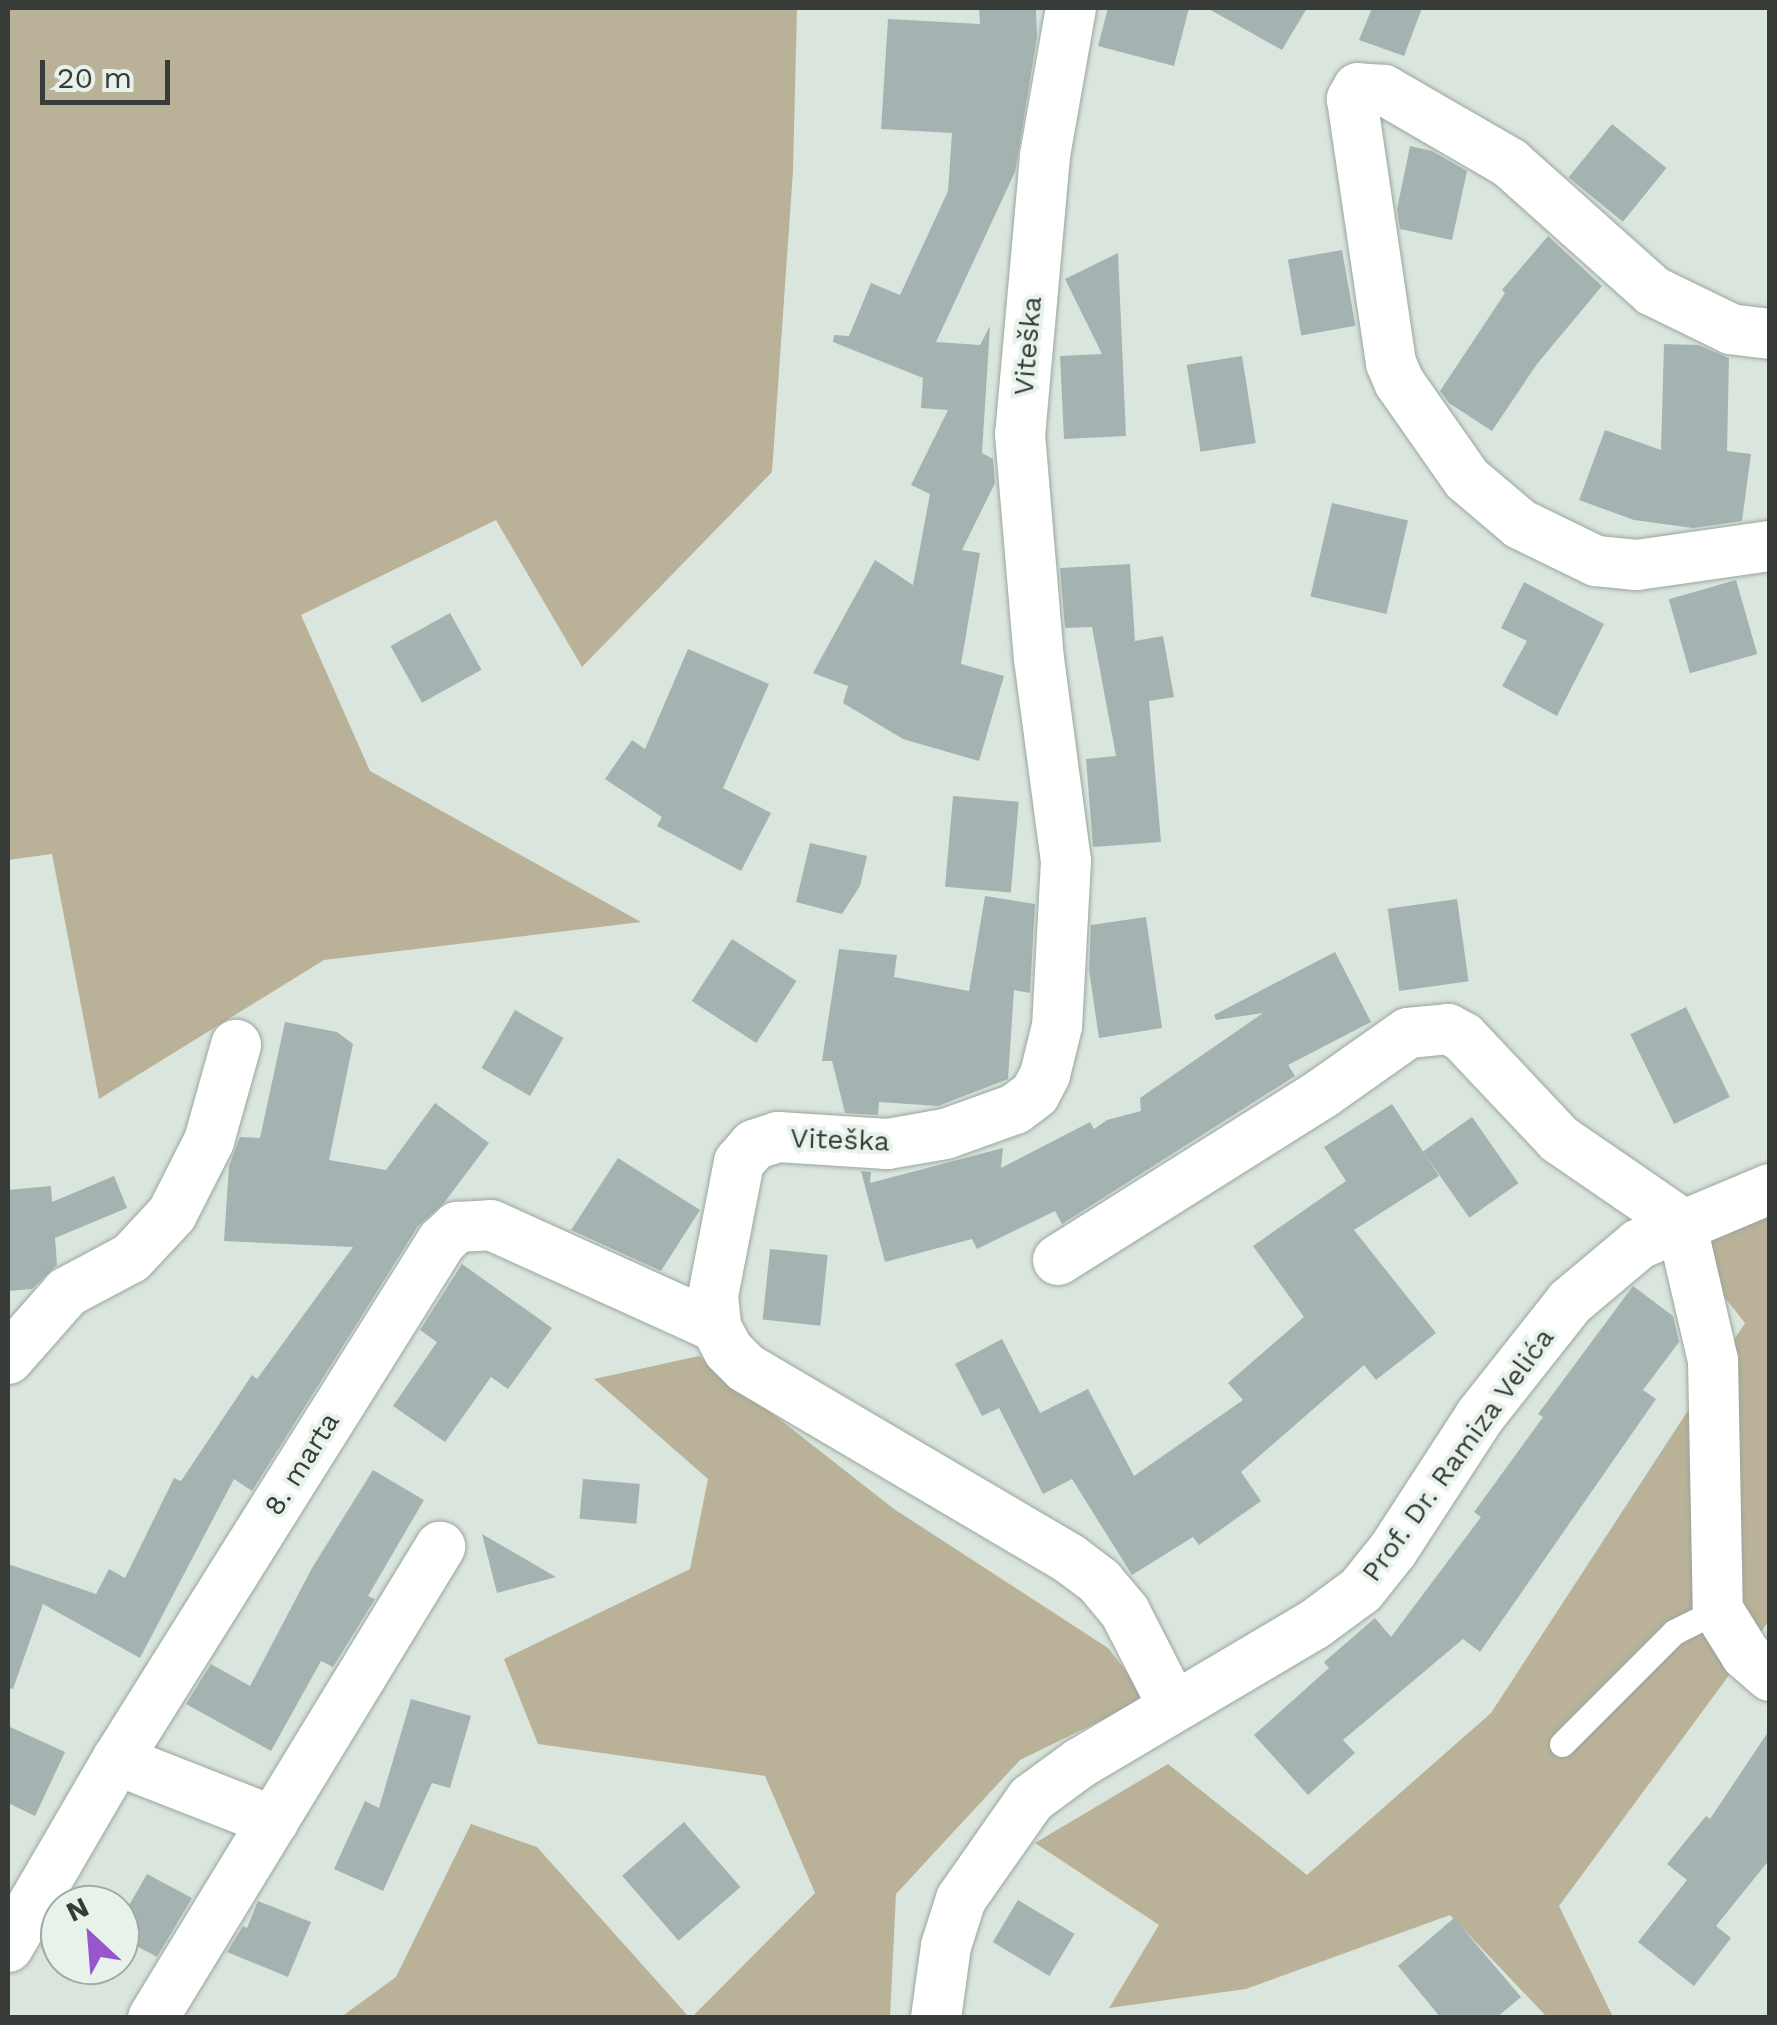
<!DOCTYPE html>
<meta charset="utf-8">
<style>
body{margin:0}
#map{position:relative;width:1777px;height:2025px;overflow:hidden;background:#dae6dd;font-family:"Work Sans",sans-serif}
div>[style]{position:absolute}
.green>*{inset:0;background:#bab298}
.building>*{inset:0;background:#a4b3b1;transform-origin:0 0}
.roads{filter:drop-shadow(0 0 2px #9aa69e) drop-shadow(0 0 2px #9aa69e)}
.lane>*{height:25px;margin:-12.5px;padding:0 12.5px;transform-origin:12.5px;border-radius:12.5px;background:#fff}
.street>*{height:50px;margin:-25px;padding:0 25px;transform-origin:25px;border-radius:25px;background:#fff}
span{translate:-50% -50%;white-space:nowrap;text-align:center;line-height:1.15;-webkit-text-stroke:8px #e7f3ea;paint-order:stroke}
.street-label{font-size:28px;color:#373c39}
.frame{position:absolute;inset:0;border:10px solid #373c39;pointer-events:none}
.north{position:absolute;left:40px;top:1885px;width:100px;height:100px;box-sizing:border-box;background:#e7f3ea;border:2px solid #a1aaa3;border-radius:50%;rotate:334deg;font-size:28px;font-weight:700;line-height:40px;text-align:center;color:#373c39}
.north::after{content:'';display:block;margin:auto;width:35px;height:45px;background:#9756cc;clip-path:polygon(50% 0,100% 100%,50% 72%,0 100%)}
.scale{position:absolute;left:40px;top:60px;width:130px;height:45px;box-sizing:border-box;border:5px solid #373c39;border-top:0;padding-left:12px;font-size:30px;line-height:35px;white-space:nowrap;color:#373c39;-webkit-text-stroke:8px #e7f3ea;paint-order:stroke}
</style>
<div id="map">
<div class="green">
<div style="clip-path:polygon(8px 8px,797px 8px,793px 171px,772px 472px,582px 667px,496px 520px,301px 615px,370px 771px,641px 922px,324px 960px,99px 1099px,52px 854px,8px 860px)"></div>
<div style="clip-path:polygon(1769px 1210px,1769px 1621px,1559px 1906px,1613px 2017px,1547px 2017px,1450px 1915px,1246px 1989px,1109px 2008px,1159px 1925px,1035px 1843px,1168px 1764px,1307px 1875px,1491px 1713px,1745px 1323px,1682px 1244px)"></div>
<div style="clip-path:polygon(699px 1356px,894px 1509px,1108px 1648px,1147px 1698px,1020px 1760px,896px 1894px,890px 2017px,692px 2017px,815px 1893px,765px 1776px,538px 1744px,504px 1659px,690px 1569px,708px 1479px,594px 1379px)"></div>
<div style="clip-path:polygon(471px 1824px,537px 1847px,689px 2017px,341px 2017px,396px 1977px)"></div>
</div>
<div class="building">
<div style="clip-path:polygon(979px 8px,1036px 8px,1037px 37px,1015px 172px,936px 342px,980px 345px,990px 326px,982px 453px,993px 459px,995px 483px,962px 550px,980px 553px,961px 664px,1004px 676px,979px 761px,903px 739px,843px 703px,848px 686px,813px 673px,875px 560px,913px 585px,930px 494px,911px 485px,948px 410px,921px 408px,923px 378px,833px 342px,834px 335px,849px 336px,871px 283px,900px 295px,948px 191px,952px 133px,881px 129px,888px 19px,980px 24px)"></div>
<div style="clip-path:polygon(1108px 8px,1189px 8px,1174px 66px,1098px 46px)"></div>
<div style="clip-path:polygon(1207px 8px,1307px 8px,1282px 50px)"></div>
<div style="clip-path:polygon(1372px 8px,1422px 8px,1404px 56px,1359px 40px)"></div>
<div style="left:1612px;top:124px;width:70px;height:69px;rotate:39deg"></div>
<div style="clip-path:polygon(1410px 146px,1432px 151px,1467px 171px,1452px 240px,1400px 229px,1397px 209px)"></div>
<div style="clip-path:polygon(1548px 236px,1602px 286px,1537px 364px,1492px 431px,1449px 403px,1440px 391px,1505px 293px,1502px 290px)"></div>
<div style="left:1342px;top:250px;width:77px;height:55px;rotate:80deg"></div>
<div style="clip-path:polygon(1118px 253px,1126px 436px,1064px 439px,1060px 356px,1102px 354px,1065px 279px)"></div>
<div style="clip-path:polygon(1664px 344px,1698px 345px,1729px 358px,1727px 451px,1751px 454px,1742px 521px,1693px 528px,1634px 520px,1579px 500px,1605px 430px,1661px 450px)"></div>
<div style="left:1242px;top:356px;width:88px;height:56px;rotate:81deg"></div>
<div style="left:1332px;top:503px;width:78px;height:96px;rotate:13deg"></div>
<div style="clip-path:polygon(1130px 564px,1135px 641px,1163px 636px,1174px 697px,1149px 701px,1161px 842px,1093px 847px,1086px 759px,1116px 756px,1092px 627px,1065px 628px,1060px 568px)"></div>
<div style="left:1736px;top:580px;width:77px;height:70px;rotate:74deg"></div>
<div style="clip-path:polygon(1524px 582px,1604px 624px,1557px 716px,1502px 686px,1527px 641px,1501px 628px)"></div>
<div style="left:450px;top:613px;width:65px;height:68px;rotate:61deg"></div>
<div style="clip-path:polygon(688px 649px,769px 684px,723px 788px,771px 813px,741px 871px,657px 826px,662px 817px,605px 779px,632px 740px,645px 749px)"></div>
<div style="left:953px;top:796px;width:66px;height:91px;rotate:5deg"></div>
<div style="clip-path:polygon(810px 843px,867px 856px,860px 886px,842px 914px,796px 902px)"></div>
<div style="clip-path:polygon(985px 896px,1035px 904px,1030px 993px,1014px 990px,1008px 1079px,938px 1106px,879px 1102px,878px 1115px,845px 1113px,832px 1061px,822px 1061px,839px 949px,897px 955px,894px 977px,969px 991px)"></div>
<div style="left:1457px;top:899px;width:83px;height:70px;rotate:82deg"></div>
<div style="clip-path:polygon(1146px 917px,1162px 1028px,1099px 1038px,1089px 970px,1091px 925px)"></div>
<div style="left:732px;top:939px;width:77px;height:74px;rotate:33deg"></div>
<div style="clip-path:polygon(1335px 952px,1371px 1022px,1288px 1065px,1295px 1076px,1062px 1224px,1055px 1211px,977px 1249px,972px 1239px,885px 1262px,861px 1171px,871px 1172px,870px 1183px,1003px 1148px,1001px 1168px,1090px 1122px,1094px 1129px,1107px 1120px,1141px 1111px,1140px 1098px,1263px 1013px,1216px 1020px,1214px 1015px)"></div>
<div style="left:1686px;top:1007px;width:100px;height:62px;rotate:64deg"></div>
<div style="left:515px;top:1010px;width:56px;height:67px;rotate:30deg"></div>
<div style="clip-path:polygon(285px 1022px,337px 1032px,353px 1044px,329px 1160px,386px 1170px,435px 1103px,489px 1143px,444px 1203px,418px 1226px,252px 1491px,234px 1479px,140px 1658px,43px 1604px,13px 1689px,8px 1688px,8px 1564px,96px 1594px,109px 1569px,125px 1578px,174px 1478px,181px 1481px,252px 1375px,257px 1379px,353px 1247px,224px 1241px,229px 1166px,240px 1137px,260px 1138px)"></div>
<div style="clip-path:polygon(1392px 1104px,1439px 1176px,1354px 1230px,1436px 1333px,1376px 1380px,1364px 1365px,1241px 1472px,1261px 1501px,1199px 1545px,1193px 1537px,1132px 1575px,1072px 1479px,1043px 1494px,999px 1408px,982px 1416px,955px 1364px,1002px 1339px,1040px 1413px,1088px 1389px,1134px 1476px,1243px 1400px,1228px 1383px,1304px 1317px,1253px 1246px,1346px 1181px,1324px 1147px)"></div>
<div style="left:1472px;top:1117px;width:81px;height:60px;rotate:55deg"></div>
<div style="clip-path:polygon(618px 1158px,700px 1210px,661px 1271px,571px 1230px)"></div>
<div style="clip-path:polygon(114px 1176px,127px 1208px,55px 1238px,57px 1265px,32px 1289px,8px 1291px,8px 1190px,51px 1186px,52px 1202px)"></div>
<div style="left:770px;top:1249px;width:58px;height:71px;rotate:6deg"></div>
<div style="clip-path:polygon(462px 1264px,552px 1328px,508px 1389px,491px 1377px,445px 1442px,393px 1406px,437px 1342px,420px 1330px)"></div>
<div style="clip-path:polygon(1633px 1286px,1673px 1316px,1679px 1342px,1643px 1390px,1656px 1399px,1480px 1652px,1463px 1639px,1343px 1740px,1355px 1753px,1308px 1795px,1254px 1735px,1329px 1668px,1324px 1662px,1375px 1618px,1391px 1637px,1481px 1517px,1474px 1512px,1543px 1417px,1538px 1414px)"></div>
<div style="clip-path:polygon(373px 1470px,424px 1500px,368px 1596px,375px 1599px,333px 1667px,321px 1661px,271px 1751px,186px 1704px,211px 1664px,250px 1686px,312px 1568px)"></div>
<div style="left:583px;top:1479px;width:57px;height:40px;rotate:5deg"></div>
<div style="clip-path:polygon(482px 1534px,556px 1577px,497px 1593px)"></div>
<div style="clip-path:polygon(411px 1699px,471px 1716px,450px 1788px,432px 1783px,383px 1891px,334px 1869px,365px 1801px,379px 1808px)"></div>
<div style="clip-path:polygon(8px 1726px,65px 1752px,35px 1816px,8px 1803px)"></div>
<div style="clip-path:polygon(1770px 1729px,1770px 1859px,1716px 1926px,1731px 1938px,1694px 1986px,1638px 1942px,1687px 1880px,1667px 1864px,1706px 1816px,1710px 1819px)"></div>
<div style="left:684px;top:1822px;width:86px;height:82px;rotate:49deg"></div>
<div style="clip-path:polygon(147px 1874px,192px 1898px,157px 1957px,120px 1937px,120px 1921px)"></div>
<div style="left:1018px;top:1900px;width:66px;height:49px;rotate:31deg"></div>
<div style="clip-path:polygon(258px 1901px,311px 1922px,288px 1977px,227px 1952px,243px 1926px,247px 1928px)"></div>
<div style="clip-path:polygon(1454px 1918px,1521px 1997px,1496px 2018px,1441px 2018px,1398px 1966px)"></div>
</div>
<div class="roads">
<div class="lane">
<div style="left:1562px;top:1744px;width:158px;rotate:-45deg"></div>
<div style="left:1674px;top:1632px;width:49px;rotate:-26.6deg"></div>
</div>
<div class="street">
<div style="left:1071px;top:8px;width:150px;rotate:100deg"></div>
<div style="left:1045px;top:156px;width:279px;rotate:95.1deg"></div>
<div style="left:1020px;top:434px;width:226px;rotate:85.2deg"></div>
<div style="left:1039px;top:659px;width:204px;rotate:82.4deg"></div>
<div style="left:1066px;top:861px;width:165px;rotate:93.1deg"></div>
<div style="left:1057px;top:1026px;width:50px;rotate:103.8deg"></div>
<div style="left:1045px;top:1075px;width:21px;rotate:118deg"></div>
<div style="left:1035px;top:1094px;width:25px;rotate:143deg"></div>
<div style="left:1015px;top:1109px;width:74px;rotate:160.3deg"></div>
<div style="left:945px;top:1134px;width:59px;rotate:170.2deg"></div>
<div style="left:887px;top:1144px;width:109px;rotate:-176.3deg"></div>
<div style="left:778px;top:1137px;width:25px;rotate:162deg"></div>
<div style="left:754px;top:1145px;width:23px;rotate:131deg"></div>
<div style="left:739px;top:1162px;width:136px;rotate:101deg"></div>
<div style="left:713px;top:1296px;width:31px;rotate:84deg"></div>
<div style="left:716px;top:1327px;width:26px;rotate:62deg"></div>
<div style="left:728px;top:1350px;width:25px;rotate:45deg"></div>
<div style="left:746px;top:1368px;width:376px;rotate:30.5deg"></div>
<div style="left:1070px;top:1559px;width:38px;rotate:37deg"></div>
<div style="left:1100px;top:1582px;width:39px;rotate:50deg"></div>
<div style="left:1125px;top:1612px;width:106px;rotate:62.9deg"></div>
<div style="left:1770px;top:334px;width:39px;rotate:-173deg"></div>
<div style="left:1731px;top:329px;width:87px;rotate:-154deg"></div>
<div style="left:1653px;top:291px;width:192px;rotate:-138.2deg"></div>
<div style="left:1510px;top:163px;width:146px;rotate:-149.9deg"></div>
<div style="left:1384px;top:90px;width:26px;rotate:-176deg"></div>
<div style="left:1358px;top:88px;width:13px;rotate:119deg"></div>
<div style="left:1352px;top:99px;width:267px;rotate:81.6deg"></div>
<div style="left:1391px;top:363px;width:21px;rotate:67deg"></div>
<div style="left:1399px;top:382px;width:118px;rotate:55deg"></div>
<div style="left:1467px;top:479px;width:70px;rotate:40.3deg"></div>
<div style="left:1520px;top:524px;width:85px;rotate:26deg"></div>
<div style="left:1596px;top:561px;width:41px;rotate:5.6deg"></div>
<div style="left:1637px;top:565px;width:134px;rotate:-8.1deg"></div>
<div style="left:1058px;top:1260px;width:313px;rotate:-32.2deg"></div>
<div style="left:1323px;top:1093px;width:104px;rotate:-35.2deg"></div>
<div style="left:1408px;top:1033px;width:40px;rotate:-5.7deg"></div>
<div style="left:1448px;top:1029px;width:17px;rotate:28deg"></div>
<div style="left:1463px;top:1037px;width:140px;rotate:46.7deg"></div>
<div style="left:1559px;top:1139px;width:148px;rotate:34.5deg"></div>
<div style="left:1681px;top:1223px;width:141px;rotate:76.9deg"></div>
<div style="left:1713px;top:1360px;width:250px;rotate:88.9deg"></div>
<div style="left:1718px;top:1610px;width:53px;rotate:58.1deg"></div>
<div style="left:1746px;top:1655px;width:32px;rotate:41deg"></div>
<div style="left:8px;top:1359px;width:89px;rotate:-48.6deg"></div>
<div style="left:67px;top:1292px;width:72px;rotate:-28deg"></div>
<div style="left:131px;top:1258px;width:60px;rotate:-47deg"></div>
<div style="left:172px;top:1214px;width:82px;rotate:-63.1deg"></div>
<div style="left:209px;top:1141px;width:100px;rotate:-74.3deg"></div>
<div style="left:117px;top:1760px;width:168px;rotate:21.4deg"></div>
<div style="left:8px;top:1947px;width:216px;rotate:-59.8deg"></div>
<div style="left:117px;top:1760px;width:612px;rotate:-57.95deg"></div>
<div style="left:442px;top:1241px;width:21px;rotate:-43deg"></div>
<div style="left:457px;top:1227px;width:34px;rotate:-3deg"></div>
<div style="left:491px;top:1225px;width:247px;rotate:24.4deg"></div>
<div style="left:153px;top:2018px;width:552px;rotate:-58.64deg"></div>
<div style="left:936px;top:2018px;width:73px;rotate:-82.1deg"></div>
<div style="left:946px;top:1946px;width:49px;rotate:-72.3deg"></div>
<div style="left:961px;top:1899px;width:122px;rotate:-55deg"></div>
<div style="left:1031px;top:1799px;width:61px;rotate:-36.3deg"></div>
<div style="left:1080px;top:1763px;width:273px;rotate:-30.6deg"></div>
<div style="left:1315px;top:1624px;width:57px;rotate:-36.5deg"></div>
<div style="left:1361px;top:1590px;width:51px;rotate:-51.3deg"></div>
<div style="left:1393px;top:1550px;width:160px;rotate:-57deg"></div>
<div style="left:1480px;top:1416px;width:145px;rotate:-51.7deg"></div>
<div style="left:1570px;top:1302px;width:90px;rotate:-40deg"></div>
<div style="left:1639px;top:1244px;width:142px;rotate:-22.8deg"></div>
</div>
</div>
<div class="street-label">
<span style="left:1028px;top:346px;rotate:-85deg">Viteška</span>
<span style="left:840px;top:1140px;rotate:2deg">Viteška</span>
<span style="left:1458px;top:1455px;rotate:-54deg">Prof. Dr. Ramiza Velića</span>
<span style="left:302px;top:1464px;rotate:-58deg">8. marta</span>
</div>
<div class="frame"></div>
<div class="north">N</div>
<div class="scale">20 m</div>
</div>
